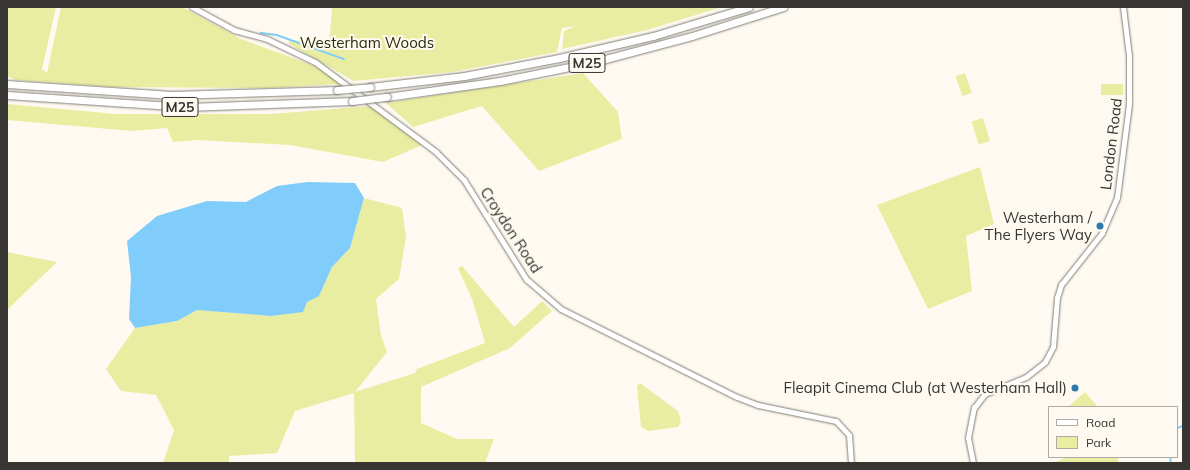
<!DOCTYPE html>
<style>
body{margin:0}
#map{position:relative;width:1190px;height:470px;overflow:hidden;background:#fefaf1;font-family:Mulish,sans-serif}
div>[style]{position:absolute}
.green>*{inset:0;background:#e9eda2;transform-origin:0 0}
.water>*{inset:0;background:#80ccfa}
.stream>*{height:1.5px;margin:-0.75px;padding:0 0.75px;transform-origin:0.75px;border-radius:0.75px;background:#80ccfa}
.roads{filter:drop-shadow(0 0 1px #7f7c74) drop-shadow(0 0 1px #7f7c74)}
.tertiary>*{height:4.5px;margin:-2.25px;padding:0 2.25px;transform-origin:2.25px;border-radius:2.25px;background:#fff}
.secondary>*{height:5px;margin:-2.5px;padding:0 2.5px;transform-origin:2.5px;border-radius:2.5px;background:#fff}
.motorway>*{height:7px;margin:-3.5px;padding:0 3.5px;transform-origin:3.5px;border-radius:3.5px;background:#fff}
.bridges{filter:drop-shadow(0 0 1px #7f7c74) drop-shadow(0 0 1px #7f7c74)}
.motorway-bridge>*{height:7px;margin:-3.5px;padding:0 3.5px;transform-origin:3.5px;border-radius:3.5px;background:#fff}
.dots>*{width:11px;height:11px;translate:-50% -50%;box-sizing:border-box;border:2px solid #fefaf1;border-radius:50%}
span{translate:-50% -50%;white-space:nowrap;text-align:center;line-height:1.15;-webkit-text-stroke:4px #fefaf1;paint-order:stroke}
.shield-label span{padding:1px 3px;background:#fefaf1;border:1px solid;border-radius:3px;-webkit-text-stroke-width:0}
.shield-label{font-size:14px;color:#373632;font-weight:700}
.park-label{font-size:15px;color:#2b2c09}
.street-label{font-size:15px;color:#373632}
.poi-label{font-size:15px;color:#373632}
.right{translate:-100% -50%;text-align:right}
.frame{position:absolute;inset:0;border:8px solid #373632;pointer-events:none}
.legend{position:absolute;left:1048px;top:406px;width:130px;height:52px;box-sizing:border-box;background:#fefaf1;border:1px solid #aeaca5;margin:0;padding:5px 7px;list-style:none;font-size:12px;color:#373632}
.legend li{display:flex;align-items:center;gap:8px;height:20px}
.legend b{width:20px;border:1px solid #aeaca5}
</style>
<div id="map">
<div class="green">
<div style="clip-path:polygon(7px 7px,56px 7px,42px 69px,47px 73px,61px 7px,182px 7px,241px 39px,312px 65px,337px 79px,339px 84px,269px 88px,114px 87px,16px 80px,7px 76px)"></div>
<div style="clip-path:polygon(332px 7px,722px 7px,647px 30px,562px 49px,564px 31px,576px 26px,562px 28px,557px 52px,452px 72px,354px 81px,289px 44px,289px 40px,329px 46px)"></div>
<div style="clip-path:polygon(583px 73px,618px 112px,622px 139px,539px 171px,482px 106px,413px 127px,386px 103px)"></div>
<div style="left:965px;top:73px;width:21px;height:10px;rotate:71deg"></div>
<div style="left:1123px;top:84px;width:11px;height:22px;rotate:90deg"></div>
<div style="clip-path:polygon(7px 104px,116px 114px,271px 114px,372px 106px,422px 145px,383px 162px,290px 145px,198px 140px,173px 142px,167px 128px,132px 131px,7px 120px)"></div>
<div style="left:983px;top:118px;width:24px;height:12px;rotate:73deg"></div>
<div style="clip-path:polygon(980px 167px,994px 224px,966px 236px,972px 291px,928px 309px,877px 205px)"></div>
<div style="clip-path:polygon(364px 198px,402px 208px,406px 237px,399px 279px,376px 299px,381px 336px,387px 352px,355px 392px,415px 373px,417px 369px,485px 343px,472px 299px,458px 268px,462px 266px,514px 327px,542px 301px,552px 311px,510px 348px,421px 387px,421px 423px,457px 439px,494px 439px,485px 463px,355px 463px,354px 393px,295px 411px,277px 453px,229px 456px,229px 463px,163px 463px,174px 430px,156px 395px,121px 391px,106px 369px,135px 328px,177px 321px,197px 310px,271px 316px,319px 296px,332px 267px,350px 248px)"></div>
<div style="clip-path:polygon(7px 252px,57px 262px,7px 310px)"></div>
<div style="clip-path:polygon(640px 383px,678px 411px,681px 422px,678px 427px,648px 431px,641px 427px,637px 386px)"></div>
<div style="clip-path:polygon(1085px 392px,1098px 407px,1068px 407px)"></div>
<div style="clip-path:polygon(1067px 457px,1118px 457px,1118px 463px,1053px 463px)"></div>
</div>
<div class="water">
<div style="clip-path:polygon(308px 182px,355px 183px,364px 198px,350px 248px,332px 267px,319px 296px,307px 302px,303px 312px,271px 316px,197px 310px,177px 321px,135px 328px,129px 319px,131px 277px,127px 241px,157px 216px,207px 201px,246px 202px,277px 186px)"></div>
</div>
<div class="stream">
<div style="left:261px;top:33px;width:16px;rotate:7deg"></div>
<div style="left:277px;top:35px;width:71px;rotate:19.7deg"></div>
<div style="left:1177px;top:428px;width:6px;rotate:-18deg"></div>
<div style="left:1171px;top:457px;width:6px;rotate:90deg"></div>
</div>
<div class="roads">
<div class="tertiary">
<div style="left:973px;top:463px;width:25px;rotate:-101deg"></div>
<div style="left:968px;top:438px;width:31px;rotate:-79deg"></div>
<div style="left:974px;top:408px;width:18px;rotate:-52deg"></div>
<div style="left:985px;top:394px;width:44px;rotate:-22.5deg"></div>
<div style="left:1026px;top:377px;width:24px;rotate:-38deg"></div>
<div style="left:1045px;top:362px;width:17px;rotate:-62deg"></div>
<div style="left:1053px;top:347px;width:49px;rotate:-85.3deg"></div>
<div style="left:1057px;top:298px;width:14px;rotate:-73deg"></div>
<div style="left:1061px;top:285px;width:66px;rotate:-51.7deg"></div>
<div style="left:1102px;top:233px;width:38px;rotate:-67deg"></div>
<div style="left:1117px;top:198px;width:95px;rotate:-82.7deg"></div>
<div style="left:1129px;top:104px;width:48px;rotate:-90deg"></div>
<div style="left:1129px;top:56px;width:49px;rotate:-97deg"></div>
</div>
<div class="secondary">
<div style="left:192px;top:7px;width:48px;rotate:28.7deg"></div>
<div style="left:234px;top:30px;width:34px;rotate:15deg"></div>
<div style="left:267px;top:39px;width:53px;rotate:25.6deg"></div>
<div style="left:315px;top:62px;width:151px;rotate:36.6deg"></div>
<div style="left:436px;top:152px;width:40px;rotate:45deg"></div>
<div style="left:464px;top:180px;width:117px;rotate:57.9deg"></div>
<div style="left:526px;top:279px;width:46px;rotate:40.6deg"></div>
<div style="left:561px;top:309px;width:197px;rotate:26.6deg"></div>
<div style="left:737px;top:397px;width:22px;rotate:21deg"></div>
<div style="left:758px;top:405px;width:80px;rotate:11.6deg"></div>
<div style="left:836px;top:421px;width:19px;rotate:47deg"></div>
<div style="left:849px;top:435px;width:28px;rotate:86deg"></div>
</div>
<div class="motorway">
<div style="left:7px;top:84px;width:165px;rotate:3.8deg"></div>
<div style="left:172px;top:95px;width:165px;rotate:-1.7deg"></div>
<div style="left:370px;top:87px;width:95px;rotate:-6.7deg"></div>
<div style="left:464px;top:76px;width:97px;rotate:-10.7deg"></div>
<div style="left:559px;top:58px;width:97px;rotate:-13.2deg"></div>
<div style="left:653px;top:36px;width:100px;rotate:-16.8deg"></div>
<div style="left:7px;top:95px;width:180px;rotate:3.8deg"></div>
<div style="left:187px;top:107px;width:165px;rotate:-2.1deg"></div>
<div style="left:387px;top:97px;width:114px;rotate:-8.1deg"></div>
<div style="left:500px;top:81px;width:96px;rotate:-11.4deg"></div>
<div style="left:594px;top:62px;width:101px;rotate:-14.9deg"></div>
<div style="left:692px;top:36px;width:96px;rotate:-17.7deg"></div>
</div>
</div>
<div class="bridges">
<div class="motorway-bridge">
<div style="left:337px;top:90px;width:33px;rotate:-5deg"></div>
<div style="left:352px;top:101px;width:35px;rotate:-7deg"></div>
</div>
</div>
<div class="dots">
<div style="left:1100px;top:226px;background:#2c79ac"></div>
<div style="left:1075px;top:388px;background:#2c79ac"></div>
</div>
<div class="shield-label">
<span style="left:587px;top:63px">M25</span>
<span style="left:180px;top:107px">M25</span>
</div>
<div class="park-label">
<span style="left:367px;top:43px">Westerham Woods</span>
</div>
<div class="street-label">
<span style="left:1111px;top:144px;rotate:-83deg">London Road</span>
<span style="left:511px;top:230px;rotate:57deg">Croydon Road</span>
</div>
<div class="poi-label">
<span class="right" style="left:1092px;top:226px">Westerham /<br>The Flyers Way</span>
<span class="right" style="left:1067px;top:388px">Fleapit Cinema Club (at Westerham Hall)</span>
</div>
<div class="frame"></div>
<ul class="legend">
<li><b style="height:5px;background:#fff"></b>Road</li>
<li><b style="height:11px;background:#e9eda2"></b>Park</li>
</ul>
</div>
